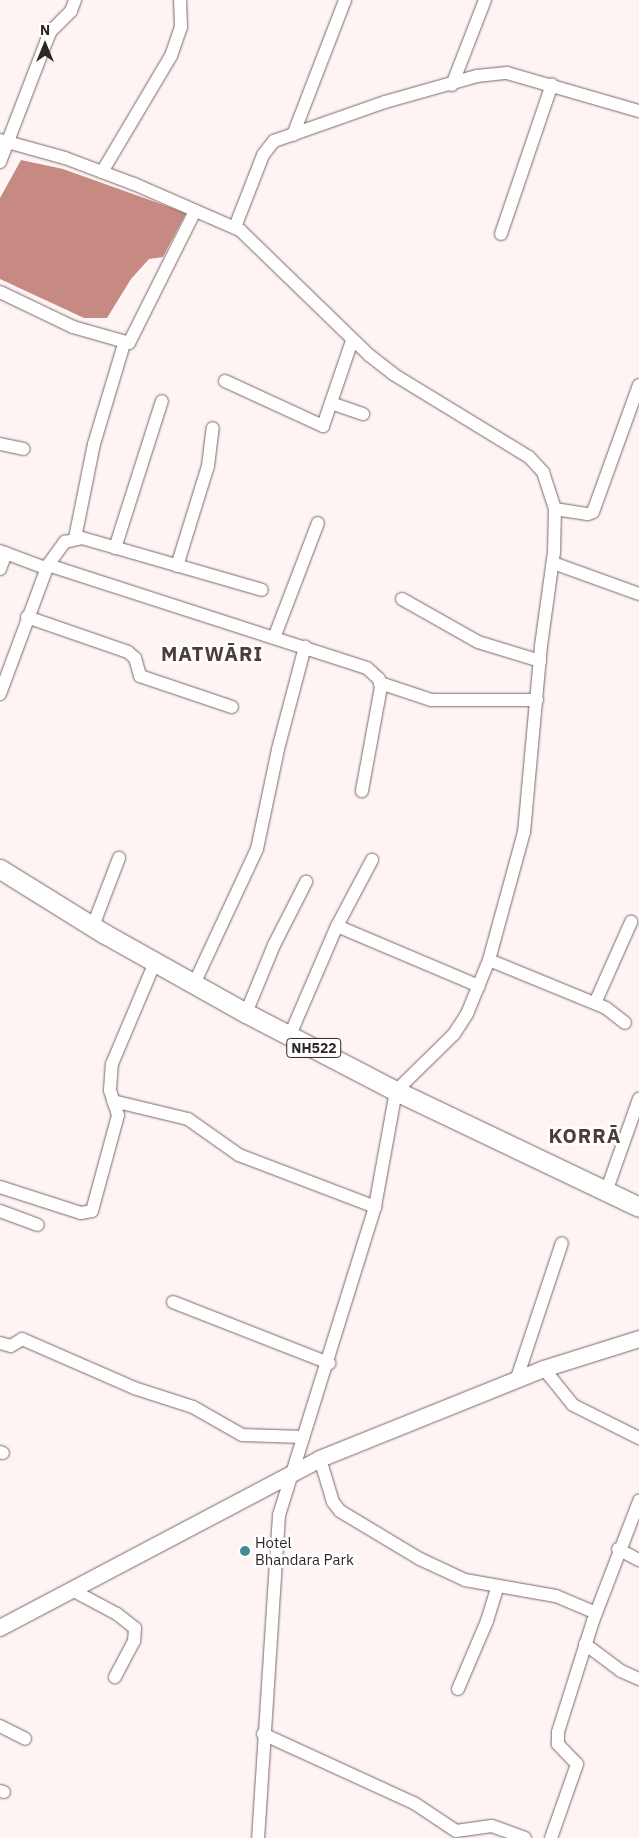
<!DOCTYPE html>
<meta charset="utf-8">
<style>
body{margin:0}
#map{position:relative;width:639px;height:1838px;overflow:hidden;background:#fdf4f3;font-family:"IBM Plex Sans",sans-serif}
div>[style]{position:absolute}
.water>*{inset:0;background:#c68a83}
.roads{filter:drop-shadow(0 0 1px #7a6866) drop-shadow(0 0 1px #7a6866)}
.minor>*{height:12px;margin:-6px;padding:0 6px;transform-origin:6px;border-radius:6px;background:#fff}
.major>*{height:16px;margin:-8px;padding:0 8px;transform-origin:8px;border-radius:8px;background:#fff}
.highway>*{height:19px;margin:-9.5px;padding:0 9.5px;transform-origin:9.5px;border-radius:9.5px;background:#fff}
.dots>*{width:14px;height:14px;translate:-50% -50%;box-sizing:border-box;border:2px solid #fff;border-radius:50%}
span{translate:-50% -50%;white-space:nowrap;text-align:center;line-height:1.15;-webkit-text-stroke:5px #fff;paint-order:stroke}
.shield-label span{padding:1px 4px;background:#fff;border:1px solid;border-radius:4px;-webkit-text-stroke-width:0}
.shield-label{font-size:14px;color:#2f2726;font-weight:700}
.poi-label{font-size:15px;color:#2f2726}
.left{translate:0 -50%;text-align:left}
.district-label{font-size:20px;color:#4c3c3a;font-weight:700;letter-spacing:1px}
.north{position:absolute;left:20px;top:20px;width:50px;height:50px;-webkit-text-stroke:4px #fff;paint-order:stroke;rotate:0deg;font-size:14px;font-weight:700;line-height:20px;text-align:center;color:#2f2726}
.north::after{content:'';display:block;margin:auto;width:18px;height:22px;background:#2f2726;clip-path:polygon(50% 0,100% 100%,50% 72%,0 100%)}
</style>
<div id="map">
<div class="water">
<div style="clip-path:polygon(21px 160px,63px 169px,186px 213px,163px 257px,149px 259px,131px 279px,107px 318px,84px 318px,0 279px,0 198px)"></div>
</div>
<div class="roads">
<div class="minor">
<div style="left:452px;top:85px;width:91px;rotate:-68.8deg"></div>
<div style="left:293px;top:135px;width:145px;rotate:-68.9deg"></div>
<div style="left:0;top:140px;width:67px;rotate:15.5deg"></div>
<div style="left:65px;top:158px;width:74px;rotate:20.6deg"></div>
<div style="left:134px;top:184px;width:116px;rotate:23.5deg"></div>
<div style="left:240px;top:230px;width:180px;rotate:44.1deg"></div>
<div style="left:369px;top:355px;width:31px;rotate:38deg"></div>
<div style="left:393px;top:374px;width:159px;rotate:31.4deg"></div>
<div style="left:529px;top:457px;width:21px;rotate:47deg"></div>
<div style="left:543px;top:472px;width:39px;rotate:72deg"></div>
<div style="left:555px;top:509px;width:43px;rotate:91.3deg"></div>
<div style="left:554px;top:552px;width:95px;rotate:97.9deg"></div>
<div style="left:541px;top:646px;width:187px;rotate:95.2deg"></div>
<div style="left:524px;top:832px;width:133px;rotate:105.3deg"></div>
<div style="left:489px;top:960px;width:58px;rotate:112.2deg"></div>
<div style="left:467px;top:1014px;width:24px;rotate:123deg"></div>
<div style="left:454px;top:1034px;width:81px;rotate:135.5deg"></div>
<div style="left:396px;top:1091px;width:118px;rotate:100.3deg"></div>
<div style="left:375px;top:1207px;width:323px;rotate:107.3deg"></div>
<div style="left:279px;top:1515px;width:324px;rotate:93.7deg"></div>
<div style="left:0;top:162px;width:129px;rotate:-69deg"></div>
<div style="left:46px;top:42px;width:12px;rotate:-66deg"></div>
<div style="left:51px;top:31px;width:28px;rotate:-45deg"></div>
<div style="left:71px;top:11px;width:12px;rotate:-70deg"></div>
<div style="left:102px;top:172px;width:135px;rotate:-59.3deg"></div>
<div style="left:171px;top:56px;width:31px;rotate:-71deg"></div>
<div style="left:181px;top:27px;width:27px;rotate:-92deg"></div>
<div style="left:235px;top:227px;width:77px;rotate:-68.7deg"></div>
<div style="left:263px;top:155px;width:18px;rotate:-52deg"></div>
<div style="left:274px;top:141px;width:118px;rotate:-19.4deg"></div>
<div style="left:385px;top:102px;width:96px;rotate:-15.8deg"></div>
<div style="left:477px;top:76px;width:30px;rotate:-6deg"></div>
<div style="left:507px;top:73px;width:137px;rotate:16.1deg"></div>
<div style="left:501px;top:234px;width:158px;rotate:-71.2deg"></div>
<div style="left:0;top:292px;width:81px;rotate:25.6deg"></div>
<div style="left:73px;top:327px;width:58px;rotate:15.9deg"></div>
<div style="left:129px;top:343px;width:148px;rotate:-63.4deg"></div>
<div style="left:225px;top:381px;width:108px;rotate:24.7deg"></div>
<div style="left:323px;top:426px;width:90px;rotate:-71.2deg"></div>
<div style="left:331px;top:403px;width:34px;rotate:19deg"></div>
<div style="left:0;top:444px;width:24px;rotate:12deg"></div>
<div style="left:555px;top:509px;width:33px;rotate:9deg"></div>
<div style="left:588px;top:514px;width:5px;rotate:-22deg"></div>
<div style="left:593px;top:512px;width:135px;rotate:-70.1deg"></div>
<div style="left:75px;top:538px;width:96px;rotate:-78.6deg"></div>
<div style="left:94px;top:444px;width:104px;rotate:-73.3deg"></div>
<div style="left:115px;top:548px;width:154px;rotate:-72.3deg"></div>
<div style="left:0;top:551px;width:48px;rotate:20.7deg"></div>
<div style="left:553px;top:563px;width:91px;rotate:19.8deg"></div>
<div style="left:48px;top:565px;width:29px;rotate:-54deg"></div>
<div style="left:65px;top:542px;width:17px;rotate:-13deg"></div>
<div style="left:82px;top:538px;width:187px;rotate:16.1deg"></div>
<div style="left:177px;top:566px;width:105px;rotate:-72.8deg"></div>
<div style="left:208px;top:466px;width:38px;rotate:-83deg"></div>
<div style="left:0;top:569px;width:17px;rotate:-69deg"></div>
<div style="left:402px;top:599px;width:87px;rotate:29.5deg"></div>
<div style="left:478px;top:642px;width:65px;rotate:17deg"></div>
<div style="left:27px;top:617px;width:107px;rotate:19.1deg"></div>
<div style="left:128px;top:652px;width:9px;rotate:41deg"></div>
<div style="left:135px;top:658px;width:19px;rotate:74deg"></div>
<div style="left:140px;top:676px;width:97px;rotate:18.6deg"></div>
<div style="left:274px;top:638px;width:123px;rotate:-69.1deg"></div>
<div style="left:380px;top:683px;width:54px;rotate:18.4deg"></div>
<div style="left:431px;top:700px;width:106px"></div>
<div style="left:0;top:694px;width:138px;rotate:-69.6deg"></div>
<div style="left:48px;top:565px;width:335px;rotate:17.9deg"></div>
<div style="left:367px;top:668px;width:16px;rotate:43deg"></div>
<div style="left:379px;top:679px;width:8px;rotate:76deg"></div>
<div style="left:381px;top:687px;width:106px;rotate:100.4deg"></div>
<div style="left:93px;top:926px;width:73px;rotate:-69.1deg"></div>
<div style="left:337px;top:926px;width:154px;rotate:22.9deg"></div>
<div style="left:489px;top:960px;width:126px;rotate:22.3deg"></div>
<div style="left:606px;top:1008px;width:24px;rotate:38deg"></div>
<div style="left:194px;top:984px;width:149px;rotate:-65deg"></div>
<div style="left:257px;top:849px;width:102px;rotate:-78.1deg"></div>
<div style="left:278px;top:749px;width:106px;rotate:-75.2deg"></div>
<div style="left:595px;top:1003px;width:89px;rotate:-66deg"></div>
<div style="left:246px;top:1013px;width:74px;rotate:-67.6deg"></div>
<div style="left:274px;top:945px;width:71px;rotate:-63.1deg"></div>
<div style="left:290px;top:1035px;width:119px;rotate:-66.7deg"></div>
<div style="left:337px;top:926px;width:75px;rotate:-62.1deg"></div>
<div style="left:113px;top:1101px;width:77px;rotate:13.5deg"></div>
<div style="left:188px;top:1119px;width:62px;rotate:35.2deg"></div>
<div style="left:239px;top:1155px;width:146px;rotate:20.9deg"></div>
<div style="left:0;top:1187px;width:85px;rotate:17.8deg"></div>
<div style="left:81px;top:1213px;width:11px;rotate:-10deg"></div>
<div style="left:92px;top:1211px;width:99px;rotate:-74.8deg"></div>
<div style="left:118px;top:1115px;width:26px;rotate:-108deg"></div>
<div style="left:110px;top:1090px;width:26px;rotate:-86deg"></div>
<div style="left:112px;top:1064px;width:111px;rotate:-67.1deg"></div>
<div style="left:606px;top:1192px;width:99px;rotate:-70.5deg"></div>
<div style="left:0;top:1211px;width:40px;rotate:20.2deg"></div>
<div style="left:173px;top:1302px;width:168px;rotate:21.4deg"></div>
<div style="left:0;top:1343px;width:11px;rotate:15deg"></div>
<div style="left:11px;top:1346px;width:13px;rotate:-32deg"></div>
<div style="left:22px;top:1339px;width:122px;rotate:23.6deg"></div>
<div style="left:134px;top:1388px;width:62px;rotate:17.9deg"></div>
<div style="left:193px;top:1407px;width:56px;rotate:29.7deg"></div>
<div style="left:242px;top:1435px;width:61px;rotate:1.9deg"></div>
<div style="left:544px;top:1369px;width:46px;rotate:51.1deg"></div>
<div style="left:573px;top:1405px;width:74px;rotate:26.6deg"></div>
<div style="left:516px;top:1381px;width:145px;rotate:-71.6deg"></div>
<div style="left:0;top:1452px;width:3px;rotate:18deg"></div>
<div style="left:320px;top:1459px;width:45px;rotate:73.2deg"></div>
<div style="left:333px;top:1502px;width:11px;rotate:52deg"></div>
<div style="left:340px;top:1511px;width:93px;rotate:31deg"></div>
<div style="left:420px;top:1559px;width:50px;rotate:25deg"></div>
<div style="left:465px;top:1580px;width:92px;rotate:10deg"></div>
<div style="left:556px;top:1596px;width:43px;rotate:23deg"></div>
<div style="left:618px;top:1549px;width:24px;rotate:28deg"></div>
<div style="left:72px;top:1590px;width:51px;rotate:28.1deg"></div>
<div style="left:117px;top:1614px;width:23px;rotate:38deg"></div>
<div style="left:135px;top:1628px;width:13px;rotate:94deg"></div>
<div style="left:134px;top:1641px;width:41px;rotate:117.8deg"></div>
<div style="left:585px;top:1644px;width:45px;rotate:36.9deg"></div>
<div style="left:621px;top:1671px;width:20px;rotate:24deg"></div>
<div style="left:458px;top:1689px;width:74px;rotate:-66.9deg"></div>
<div style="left:487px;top:1621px;width:34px;rotate:-73deg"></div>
<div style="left:0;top:1726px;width:28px;rotate:27deg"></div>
<div style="left:263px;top:1734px;width:166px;rotate:24.6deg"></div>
<div style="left:414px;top:1803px;width:50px;rotate:33.7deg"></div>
<div style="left:456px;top:1831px;width:36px;rotate:-8deg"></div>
<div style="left:492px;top:1826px;width:35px;rotate:20deg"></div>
<div style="left:0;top:1791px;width:4px;rotate:14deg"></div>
<div style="left:551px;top:1838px;width:78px;rotate:-70.6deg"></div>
<div style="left:577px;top:1764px;width:28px;rotate:-134deg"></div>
<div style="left:558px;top:1744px;width:12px;rotate:-90deg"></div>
<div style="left:558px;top:1732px;width:116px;rotate:-72.5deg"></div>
<div style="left:593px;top:1621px;width:129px;rotate:-69deg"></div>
</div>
<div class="major">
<div style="left:0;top:1628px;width:362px;rotate:-27.8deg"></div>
<div style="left:320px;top:1459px;width:241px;rotate:-21.9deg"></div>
<div style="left:544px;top:1369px;width:100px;rotate:-17.5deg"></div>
</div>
<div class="highway">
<div style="left:0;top:869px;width:123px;rotate:31.8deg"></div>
<div style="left:105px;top:934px;width:162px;rotate:29.3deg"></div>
<div style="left:246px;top:1013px;width:169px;rotate:27.5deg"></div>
<div style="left:396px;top:1091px;width:269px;rotate:25.5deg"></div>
</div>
</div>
<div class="dots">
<div style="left:245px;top:1551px;background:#438a93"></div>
</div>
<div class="shield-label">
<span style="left:314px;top:1048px">NH522</span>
</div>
<div class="poi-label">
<span class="left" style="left:255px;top:1551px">Hotel<br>Bhandara Park</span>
</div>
<div class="district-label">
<span style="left:212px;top:653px">MATWĀRI</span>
<span style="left:585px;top:1135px">KORRĀ</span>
</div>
<div class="north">N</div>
</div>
